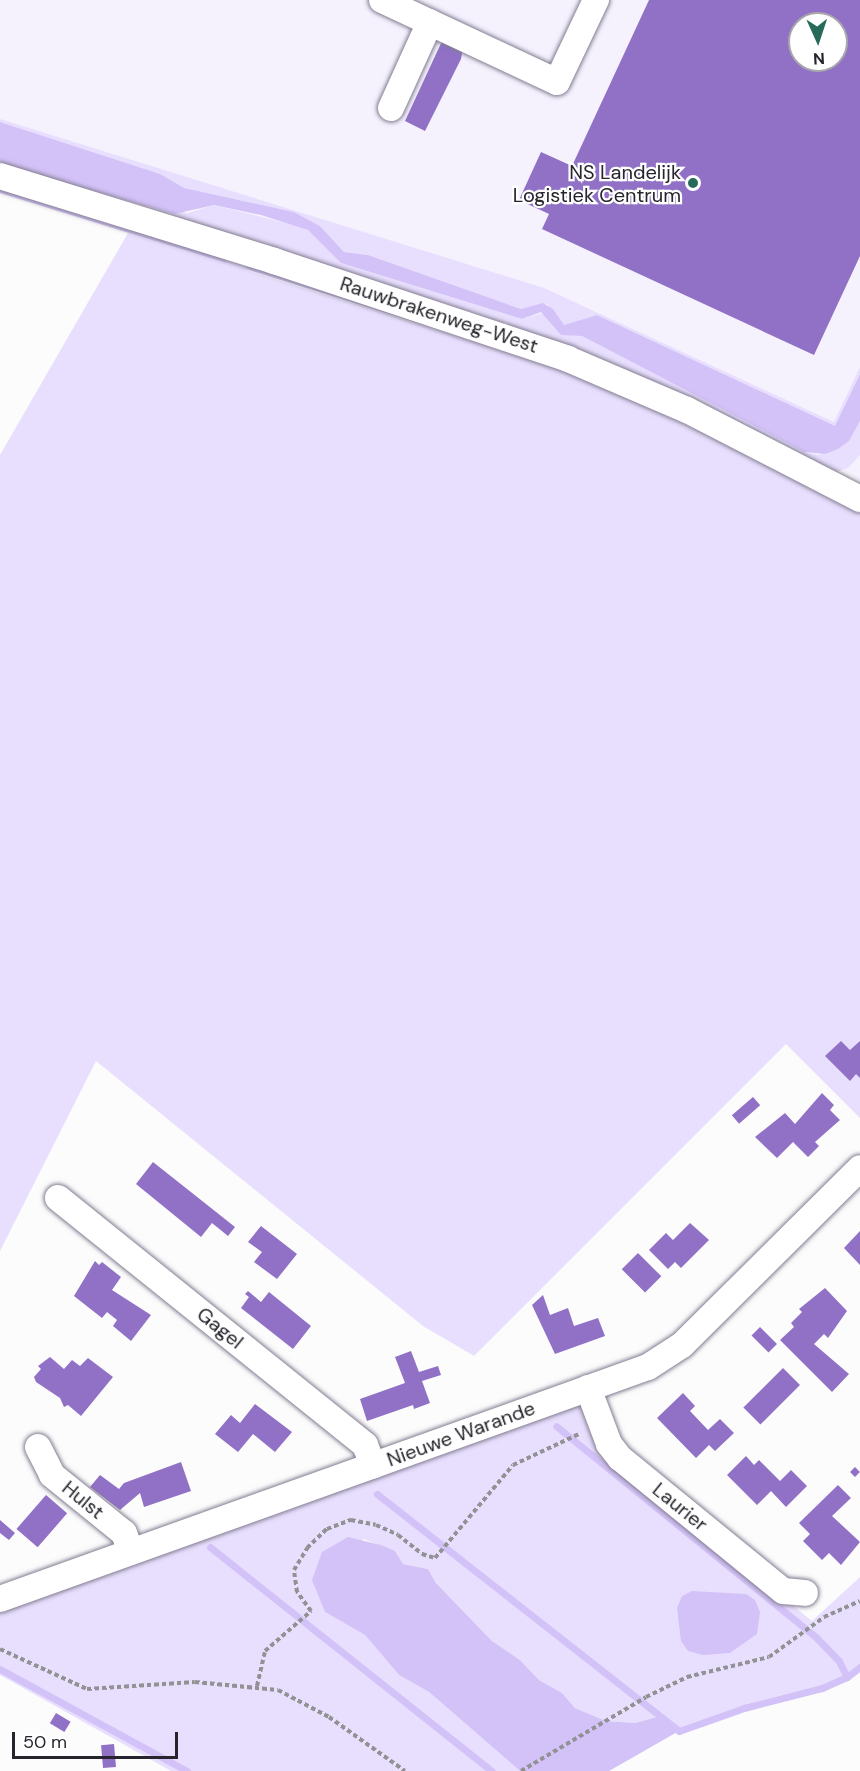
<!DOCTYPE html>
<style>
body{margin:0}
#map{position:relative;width:860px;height:1771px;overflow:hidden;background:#fcfcfc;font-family:"DM Sans",sans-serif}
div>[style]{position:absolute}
.built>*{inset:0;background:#f5f2fe}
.green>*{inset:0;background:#e8dffe}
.water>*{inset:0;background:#d3c2f8}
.stream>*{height:7px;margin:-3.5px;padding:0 3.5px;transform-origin:3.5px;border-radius:3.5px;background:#d3c2f8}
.building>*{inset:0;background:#9071c6;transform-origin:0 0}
.path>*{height:4px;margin-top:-2px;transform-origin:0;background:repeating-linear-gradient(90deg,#929295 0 4.5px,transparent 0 7.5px)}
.roads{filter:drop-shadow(0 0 2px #837d91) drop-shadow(0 0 2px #837d91)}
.minor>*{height:26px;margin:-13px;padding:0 13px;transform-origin:13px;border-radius:13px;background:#fff}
.dots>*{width:16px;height:16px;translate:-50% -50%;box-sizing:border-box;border:3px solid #fff;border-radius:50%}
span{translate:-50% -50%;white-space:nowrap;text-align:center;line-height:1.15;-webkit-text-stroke:4.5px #fff;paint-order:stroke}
.poi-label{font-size:20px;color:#26242c}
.right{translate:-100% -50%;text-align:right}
.street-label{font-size:20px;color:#26242c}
.north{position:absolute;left:788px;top:12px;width:60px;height:60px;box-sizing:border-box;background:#fff;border:2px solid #a8a7ab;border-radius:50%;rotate:177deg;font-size:16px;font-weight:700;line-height:24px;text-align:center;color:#26242c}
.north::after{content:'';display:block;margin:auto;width:21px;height:27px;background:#276a5b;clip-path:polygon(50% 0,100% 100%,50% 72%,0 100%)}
.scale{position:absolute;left:12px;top:1732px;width:166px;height:27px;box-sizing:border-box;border:3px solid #26242c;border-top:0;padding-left:8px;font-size:18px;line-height:21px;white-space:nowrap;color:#26242c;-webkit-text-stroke:4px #fff;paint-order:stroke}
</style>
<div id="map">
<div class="built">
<div style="clip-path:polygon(evenodd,0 0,860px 0,860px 480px,700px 389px,553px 325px,0 144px,0 0,800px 24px,836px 24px,836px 60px,800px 60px,800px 24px)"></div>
</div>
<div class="green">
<div style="clip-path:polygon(0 119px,544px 288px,834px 422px,860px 367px,860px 374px,835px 427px,597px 315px,564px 325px,547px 304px,521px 309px,368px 255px,344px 252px,320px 226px,294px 212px,184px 188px,159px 174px,0 122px)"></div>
<div style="clip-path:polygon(0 164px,187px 213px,214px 205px,302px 227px,314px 233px,341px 263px,522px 319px,543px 313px,561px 334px,582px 336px,804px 452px,818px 455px,838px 449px,849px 441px,860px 421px,860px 455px,848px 468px,832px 473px,722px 420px)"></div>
<div style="clip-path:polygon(evenodd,128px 233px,225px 263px,228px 256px,539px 352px,860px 505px,860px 1118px,786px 1044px,474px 1356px,423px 1326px,96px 1061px,0 1251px,0 455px,128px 233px,248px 264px,530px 359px,246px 270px,248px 264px)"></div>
<div style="clip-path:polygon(579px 1403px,587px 1409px,611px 1458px,812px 1621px,860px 1577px,860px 1669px,829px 1688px,694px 1723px,679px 1731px,657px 1717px,635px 1723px,606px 1721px,575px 1708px,562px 1693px,539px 1680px,520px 1660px,492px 1641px,436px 1583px,428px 1569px,403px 1564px,395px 1551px,363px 1539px,325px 1612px,365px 1635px,399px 1675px,429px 1692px,520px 1771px,171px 1771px,0 1675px,0 1610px)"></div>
</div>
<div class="water">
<div style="clip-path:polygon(0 122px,160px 174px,184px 188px,294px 212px,320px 226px,344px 252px,368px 255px,521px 309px,543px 303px,553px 309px,564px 325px,597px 315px,835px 426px,860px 374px,860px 421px,849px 441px,838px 449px,825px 454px,804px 452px,582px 336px,561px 335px,541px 312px,522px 319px,341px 263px,308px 230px,261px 215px,214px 205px,175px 214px,0 164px)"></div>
<div style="clip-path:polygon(0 187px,228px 256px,226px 263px,0 193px)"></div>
<div style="clip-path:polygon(248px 263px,531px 359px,246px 269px)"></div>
<div style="clip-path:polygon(348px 1537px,381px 1545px,395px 1551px,403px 1564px,428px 1569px,436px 1583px,492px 1641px,520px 1660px,539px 1680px,562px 1693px,575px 1708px,606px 1721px,635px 1723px,657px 1717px,679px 1731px,609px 1771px,520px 1771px,429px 1692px,399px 1675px,365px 1635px,325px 1612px,312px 1580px,322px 1552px)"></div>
<div style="clip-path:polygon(692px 1591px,746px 1594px,755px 1600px,760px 1612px,757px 1634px,730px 1653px,703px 1655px,688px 1651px,681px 1641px,677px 1608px,682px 1596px)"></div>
</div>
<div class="stream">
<div style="left:377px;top:1494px;width:384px;rotate:38.1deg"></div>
<div style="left:679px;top:1731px;width:69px;rotate:-19.5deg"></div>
<div style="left:744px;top:1708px;width:81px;rotate:-14.4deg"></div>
<div style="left:822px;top:1688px;width:27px;rotate:-24deg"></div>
<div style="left:847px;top:1677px;width:18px;rotate:-117deg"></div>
<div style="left:839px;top:1661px;width:32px;rotate:-134deg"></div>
<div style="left:817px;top:1638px;width:336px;rotate:-140.9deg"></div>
<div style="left:210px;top:1547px;width:360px;rotate:38.5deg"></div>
<div style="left:0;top:1669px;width:213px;rotate:28.6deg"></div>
<div style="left:847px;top:1677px;width:16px;rotate:-38deg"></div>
</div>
<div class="building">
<div style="clip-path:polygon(evenodd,649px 0,860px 0,860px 256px,814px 355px,542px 229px,549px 214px,519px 200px,541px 152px,572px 166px,649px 0,800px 24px,836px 24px,836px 60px,800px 60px,800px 24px)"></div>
<div style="clip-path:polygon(443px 39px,463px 48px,461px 59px,425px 131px,405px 121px)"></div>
<div style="clip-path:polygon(841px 1041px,850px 1050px,860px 1041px,860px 1078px,856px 1074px,850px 1081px,825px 1056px)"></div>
<div style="clip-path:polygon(822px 1093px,834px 1105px,830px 1110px,840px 1120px,815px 1142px,819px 1146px,808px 1157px,793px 1142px,777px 1158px,755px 1137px,785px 1113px,795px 1124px)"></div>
<div style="left:753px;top:1097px;width:11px;height:28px;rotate:49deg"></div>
<div style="clip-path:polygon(153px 1162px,235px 1227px,228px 1236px,212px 1223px,201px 1237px,136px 1184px)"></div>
<div style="clip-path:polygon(690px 1223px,709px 1240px,681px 1268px,675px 1262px,668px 1269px,649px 1250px,666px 1233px,673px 1240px)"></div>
<div style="clip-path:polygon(261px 1226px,297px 1254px,277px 1279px,254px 1262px,262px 1252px,248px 1242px)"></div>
<div style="clip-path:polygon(860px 1231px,860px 1265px,844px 1248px)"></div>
<div style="left:638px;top:1253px;width:33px;height:23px;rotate:45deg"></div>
<div style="clip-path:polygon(95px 1261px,99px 1265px,102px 1262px,121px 1277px,112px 1290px,151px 1315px,131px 1341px,113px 1326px,117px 1320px,107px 1312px,102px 1318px,74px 1296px)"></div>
<div style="clip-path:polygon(825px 1288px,847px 1311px,828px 1338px,824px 1334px,814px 1344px,849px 1374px,832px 1392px,780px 1340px,794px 1327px,791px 1323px,802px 1312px,799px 1309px)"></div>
<div style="clip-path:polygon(248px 1291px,261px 1302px,269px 1292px,311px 1326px,293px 1349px,241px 1308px,249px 1297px,245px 1294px)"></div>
<div style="clip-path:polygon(543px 1295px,550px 1315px,568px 1308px,574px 1326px,598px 1318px,605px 1336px,555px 1354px,532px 1305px)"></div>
<div style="left:760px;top:1327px;width:24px;height:12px;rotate:45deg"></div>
<div style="clip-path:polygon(411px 1351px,419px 1372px,438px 1366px,441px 1375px,422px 1381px,430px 1403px,414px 1409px,413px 1405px,367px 1421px,360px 1399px,405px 1383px,395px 1357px)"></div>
<div style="clip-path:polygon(50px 1357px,64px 1369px,72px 1360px,80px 1366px,88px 1358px,113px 1377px,81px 1416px,68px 1405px,64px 1407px,60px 1398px,36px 1382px,34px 1377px,41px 1369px,38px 1366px)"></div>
<div style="left:783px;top:1368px;width:24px;height:56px;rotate:45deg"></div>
<div style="clip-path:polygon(683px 1393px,695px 1406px,690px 1411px,708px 1430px,720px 1419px,734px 1433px,715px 1451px,709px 1445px,696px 1458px,657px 1418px)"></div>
<div style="clip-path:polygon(255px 1404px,292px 1432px,275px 1452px,253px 1434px,238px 1452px,215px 1434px,231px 1415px,240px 1423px)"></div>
<div style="clip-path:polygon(746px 1456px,754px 1465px,759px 1460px,780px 1481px,791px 1470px,807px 1486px,786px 1507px,771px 1491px,757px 1505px,727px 1475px)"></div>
<div style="clip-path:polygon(181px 1462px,191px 1491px,144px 1507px,140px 1493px,120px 1510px,90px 1487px,100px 1475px,119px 1489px,124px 1483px)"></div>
<div style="left:855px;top:1467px;width:7px;height:7px;rotate:45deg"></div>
<div style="clip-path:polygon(838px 1485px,851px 1498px,832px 1516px,860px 1542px,841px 1565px,829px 1553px,822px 1560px,803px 1541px,810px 1534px,799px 1523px)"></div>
<div style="left:46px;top:1495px;width:28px;height:45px;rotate:41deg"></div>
<div style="clip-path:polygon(0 1520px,15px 1533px,9px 1540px,0 1533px)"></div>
<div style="left:56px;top:1713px;width:17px;height:12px;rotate:31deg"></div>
<div style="left:114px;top:1744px;width:23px;height:13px;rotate:85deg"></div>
</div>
<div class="path">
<div style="left:0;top:1649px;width:96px;rotate:24.7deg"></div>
<div style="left:87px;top:1689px;width:108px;rotate:-3.7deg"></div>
<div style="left:195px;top:1682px;width:83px;rotate:5.5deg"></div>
<div style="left:278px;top:1690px;width:58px;rotate:27.9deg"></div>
<div style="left:329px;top:1717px;width:93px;rotate:35.4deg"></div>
<div style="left:257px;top:1686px;width:36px;rotate:-77deg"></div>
<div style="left:265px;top:1651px;width:61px;rotate:-41deg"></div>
<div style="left:311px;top:1611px;width:24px;rotate:-126deg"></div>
<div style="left:297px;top:1592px;width:22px;rotate:-98deg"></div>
<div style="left:294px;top:1570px;width:26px;rotate:-59deg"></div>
<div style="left:307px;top:1548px;width:28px;rotate:-44deg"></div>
<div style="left:327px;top:1529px;width:26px;rotate:-21deg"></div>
<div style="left:351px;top:1520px;width:25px;rotate:11deg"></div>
<div style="left:376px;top:1525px;width:24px;rotate:24deg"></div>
<div style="left:398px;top:1535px;width:31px;rotate:38deg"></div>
<div style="left:422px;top:1554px;width:14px;rotate:17deg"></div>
<div style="left:435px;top:1558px;width:121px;rotate:-50deg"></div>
<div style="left:513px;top:1465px;width:75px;rotate:-25.2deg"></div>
<div style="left:521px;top:1771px;width:145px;rotate:-30.6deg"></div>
<div style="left:646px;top:1697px;width:46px;rotate:-26deg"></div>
<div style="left:687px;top:1677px;width:84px;rotate:-13.7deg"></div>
<div style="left:769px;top:1657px;width:68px;rotate:-36deg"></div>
<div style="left:824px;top:1617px;width:39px;rotate:-24deg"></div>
</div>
<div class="roads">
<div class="minor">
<div style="left:382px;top:0;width:193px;rotate:25.1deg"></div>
<div style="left:557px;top:82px;width:91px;rotate:-64.6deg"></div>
<div style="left:391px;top:108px;width:94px;rotate:-65.6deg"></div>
<div style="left:0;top:176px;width:287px;rotate:17.2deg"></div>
<div style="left:274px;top:261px;width:310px;rotate:18.4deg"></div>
<div style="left:568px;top:359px;width:129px;rotate:23.2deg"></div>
<div style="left:687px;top:410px;width:195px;rotate:27.2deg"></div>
<div style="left:58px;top:1198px;width:394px;rotate:38.8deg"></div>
<div style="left:365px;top:1445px;width:22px;rotate:68deg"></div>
<div style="left:588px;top:1388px;width:60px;rotate:69.4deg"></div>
<div style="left:609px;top:1444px;width:18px;rotate:52deg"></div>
<div style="left:620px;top:1458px;width:210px;rotate:39.2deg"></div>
<div style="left:783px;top:1591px;width:22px;rotate:5deg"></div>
<div style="left:38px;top:1447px;width:31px;rotate:63deg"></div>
<div style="left:52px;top:1475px;width:92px;rotate:38.9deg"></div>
<div style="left:124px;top:1533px;width:20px;rotate:70deg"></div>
<div style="left:0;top:1599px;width:688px;rotate:-19.7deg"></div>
<div style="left:648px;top:1367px;width:40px;rotate:-32.9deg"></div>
<div style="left:682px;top:1345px;width:251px;rotate:-44.8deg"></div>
</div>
</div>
<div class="dots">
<div style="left:693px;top:183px;background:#276a5b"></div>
</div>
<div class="poi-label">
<span class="right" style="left:681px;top:184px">NS Landelijk<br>Logistiek Centrum</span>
</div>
<div class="street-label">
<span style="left:439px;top:315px;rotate:18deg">Rauwbrakenweg-West</span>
<span style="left:220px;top:1328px;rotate:39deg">Gagel</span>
<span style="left:461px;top:1434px;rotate:-20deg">Nieuwe Warande</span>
<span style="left:83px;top:1500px;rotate:39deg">Hulst</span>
<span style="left:680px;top:1507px;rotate:39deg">Laurier</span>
</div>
<div class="north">N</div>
<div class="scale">50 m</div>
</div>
